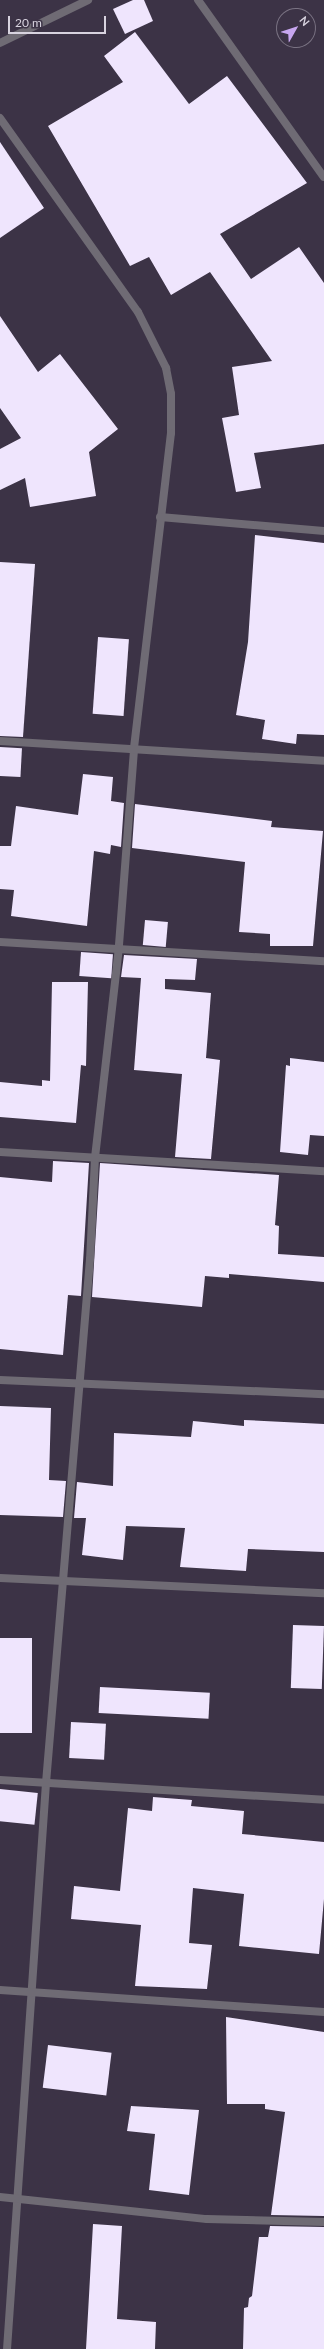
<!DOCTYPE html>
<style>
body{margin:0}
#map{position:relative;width:324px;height:2349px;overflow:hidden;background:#3c3346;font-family:Lato,sans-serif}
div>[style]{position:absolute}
.building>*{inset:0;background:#efe5fd;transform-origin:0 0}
.minor>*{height:8px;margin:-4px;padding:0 4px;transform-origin:4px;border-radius:4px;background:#6f6b74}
span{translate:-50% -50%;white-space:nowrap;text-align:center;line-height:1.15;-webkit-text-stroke:4px #3c3346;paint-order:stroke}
.north{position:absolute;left:276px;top:8px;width:40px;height:40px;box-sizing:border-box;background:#3c3346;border:1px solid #7a7383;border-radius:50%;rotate:51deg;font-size:11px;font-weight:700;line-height:16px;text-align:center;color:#d8d3df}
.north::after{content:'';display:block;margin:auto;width:14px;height:18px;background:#c7a6ef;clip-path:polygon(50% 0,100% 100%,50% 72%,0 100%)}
.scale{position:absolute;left:8px;top:16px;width:98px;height:18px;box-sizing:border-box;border:2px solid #d8d3df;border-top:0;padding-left:5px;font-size:12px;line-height:14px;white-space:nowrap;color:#d8d3df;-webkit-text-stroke:3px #3c3346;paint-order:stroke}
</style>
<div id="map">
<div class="building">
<div style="clip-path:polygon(133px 0,144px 0,153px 21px,125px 34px,113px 9px)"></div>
<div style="clip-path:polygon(135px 32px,189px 104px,227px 76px,307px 183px,220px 234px,251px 279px,299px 247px,324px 283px,324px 444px,254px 453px,261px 488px,236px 492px,222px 418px,239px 415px,232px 367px,272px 361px,210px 272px,171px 295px,149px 257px,130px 266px,48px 126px,123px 82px,104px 56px)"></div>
<div style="clip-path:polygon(0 142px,44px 208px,0 238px)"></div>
<div style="clip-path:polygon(0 316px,38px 372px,60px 354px,118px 429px,89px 452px,96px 496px,30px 507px,25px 478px,0 490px,0 449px,21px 438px,0 408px)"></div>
<div style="clip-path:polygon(255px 535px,324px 543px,324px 735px,297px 734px,296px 744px,262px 739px,265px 720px,236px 715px,248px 642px)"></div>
<div style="clip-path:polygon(0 562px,35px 564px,23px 737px,0 736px)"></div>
<div style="left:98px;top:637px;width:31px;height:77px;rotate:4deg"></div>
<div style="left:0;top:747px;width:22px;height:29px;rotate:3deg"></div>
<div style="clip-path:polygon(83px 774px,113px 777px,111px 801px,124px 803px,121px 847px,111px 845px,110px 854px,94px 851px,87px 926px,11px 916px,14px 890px,0 889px,0 846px,11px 846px,16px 806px,78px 815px)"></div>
<div style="clip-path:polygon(135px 804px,272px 821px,271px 827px,323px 831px,313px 946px,270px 946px,270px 934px,239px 932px,245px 862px,132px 848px)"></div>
<div style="left:145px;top:920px;width:23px;height:25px;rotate:5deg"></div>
<div style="left:81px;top:952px;width:32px;height:24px;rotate:4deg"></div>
<div style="clip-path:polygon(124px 955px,197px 959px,195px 980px,165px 979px,165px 989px,211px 993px,206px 1058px,220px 1060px,211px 1159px,175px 1157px,182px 1074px,134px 1070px,141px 978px,121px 977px)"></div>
<div style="clip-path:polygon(52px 982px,88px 982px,86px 1066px,81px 1065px,76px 1123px,0 1117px,0 1082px,42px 1086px,42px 1080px,50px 1081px)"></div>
<div style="clip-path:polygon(290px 1058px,324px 1062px,324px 1136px,310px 1135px,308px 1155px,280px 1152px,286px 1065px,290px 1066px)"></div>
<div style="clip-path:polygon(53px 1161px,89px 1163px,81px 1296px,68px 1295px,63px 1355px,0 1349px,0 1177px,52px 1182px)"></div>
<div style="clip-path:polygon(100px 1163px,279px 1175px,275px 1225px,279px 1226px,278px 1254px,324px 1257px,324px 1282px,229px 1274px,229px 1278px,205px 1276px,202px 1307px,92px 1297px)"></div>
<div style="clip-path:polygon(0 1406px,51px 1408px,49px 1480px,66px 1481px,63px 1517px,0 1515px)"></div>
<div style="clip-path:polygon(244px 1420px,324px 1424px,324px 1552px,248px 1549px,246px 1571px,180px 1567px,185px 1528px,126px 1526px,123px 1560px,82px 1555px,86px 1518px,74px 1518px,77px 1482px,113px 1486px,114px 1433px,191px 1437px,193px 1421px,244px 1426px)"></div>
<div style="left:293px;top:1625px;width:31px;height:63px;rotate:2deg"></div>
<div style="left:0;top:1638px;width:32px;height:95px"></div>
<div style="left:100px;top:1687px;width:110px;height:26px;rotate:3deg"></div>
<div style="left:71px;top:1722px;width:35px;height:36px;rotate:3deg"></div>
<div style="left:0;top:1789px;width:38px;height:32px;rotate:6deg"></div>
<div style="clip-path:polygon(153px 1797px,192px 1800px,191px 1806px,244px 1811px,242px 1834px,324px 1842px,324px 1899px,319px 1954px,239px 1946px,244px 1894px,193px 1888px,189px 1943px,212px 1945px,207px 1989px,135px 1986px,141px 1925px,71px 1919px,74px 1886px,120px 1891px,128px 1808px,152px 1811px)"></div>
<div style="clip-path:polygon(226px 2017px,324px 2032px,324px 2216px,271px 2215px,285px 2112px,265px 2109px,265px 2104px,227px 2104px)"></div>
<div style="left:48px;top:2045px;width:64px;height:43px;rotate:7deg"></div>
<div style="clip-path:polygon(131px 2106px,199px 2110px,189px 2195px,149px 2190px,155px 2134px,127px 2131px)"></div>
<div style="clip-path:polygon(93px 2224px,122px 2226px,117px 2319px,156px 2322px,155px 2349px,86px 2349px)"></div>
<div style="clip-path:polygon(270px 2226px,324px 2227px,324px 2349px,243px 2349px,244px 2308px,248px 2307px,249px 2298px,252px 2296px,259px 2237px,268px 2237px)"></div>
</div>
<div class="minor">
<div style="left:198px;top:0;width:217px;rotate:54.6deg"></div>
<div style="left:0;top:43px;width:98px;rotate:-26deg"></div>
<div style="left:0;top:118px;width:238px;rotate:54.6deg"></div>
<div style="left:138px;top:312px;width:63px;rotate:63.4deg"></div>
<div style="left:166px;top:368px;width:26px;rotate:79deg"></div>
<div style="left:171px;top:394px;width:39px;rotate:90deg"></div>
<div style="left:171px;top:433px;width:319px;rotate:96.7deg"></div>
<div style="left:134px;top:750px;width:198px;rotate:94.4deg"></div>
<div style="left:119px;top:947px;width:212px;rotate:96.5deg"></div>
<div style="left:95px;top:1158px;width:101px;rotate:92.8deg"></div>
<div style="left:90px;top:1259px;width:526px;rotate:94.8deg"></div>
<div style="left:46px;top:1783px;width:567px;rotate:93.94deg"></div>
<div style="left:160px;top:517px;width:165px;rotate:4.9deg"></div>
<div style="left:0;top:741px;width:325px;rotate:3.5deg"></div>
<div style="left:0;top:942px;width:325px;rotate:3.4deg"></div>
<div style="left:0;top:1152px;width:325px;rotate:3.4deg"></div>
<div style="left:0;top:1380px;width:324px;rotate:2.5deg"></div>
<div style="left:0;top:1578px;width:324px;rotate:2.7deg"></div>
<div style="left:0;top:1780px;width:325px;rotate:3.5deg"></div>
<div style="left:0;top:1990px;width:325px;rotate:3.9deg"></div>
<div style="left:0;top:2197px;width:208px;rotate:6.1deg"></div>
<div style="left:207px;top:2219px;width:117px;rotate:1.5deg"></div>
</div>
<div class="north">N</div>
<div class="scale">20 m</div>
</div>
